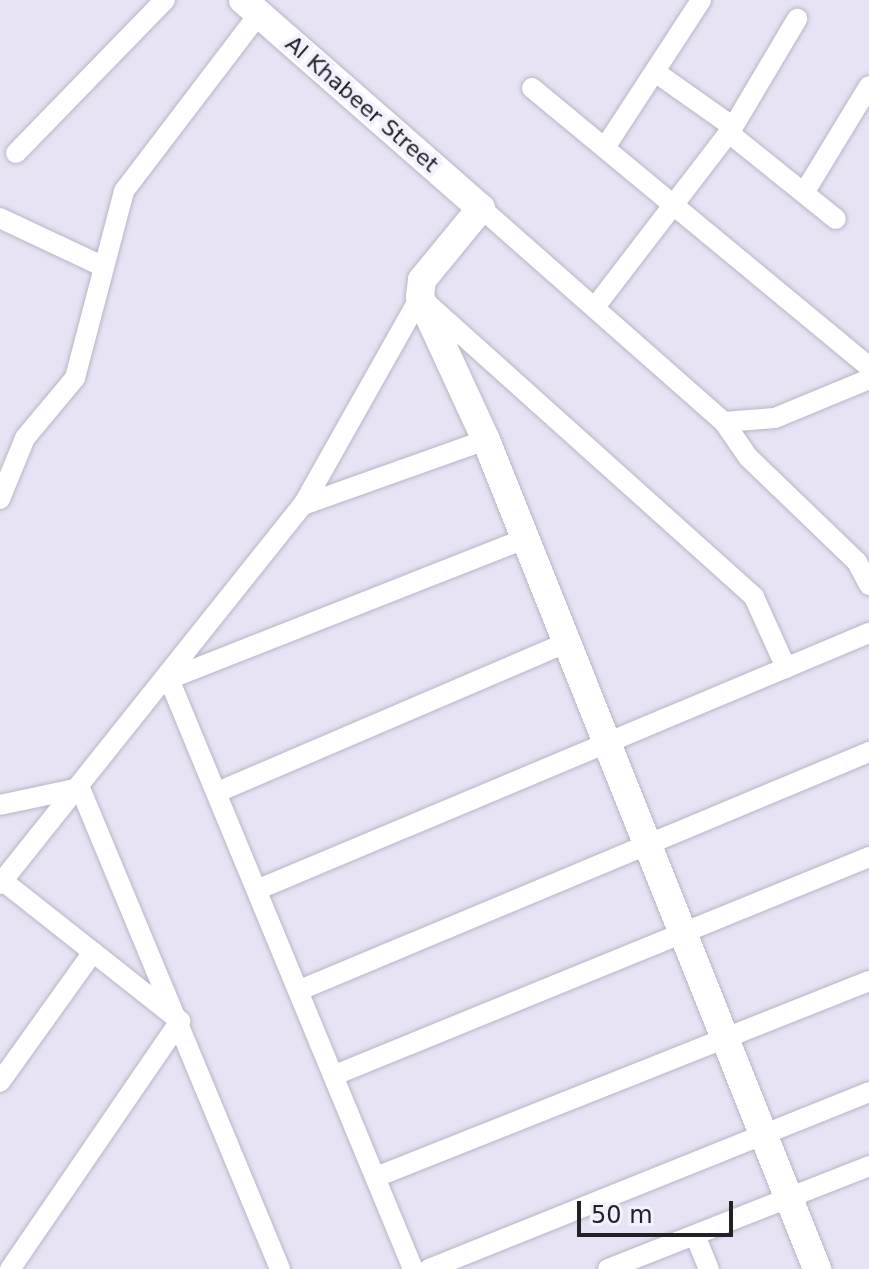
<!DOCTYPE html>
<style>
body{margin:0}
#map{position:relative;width:869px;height:1269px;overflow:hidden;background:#e7e3f4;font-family:"DejaVu Sans",sans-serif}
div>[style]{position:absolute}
.roads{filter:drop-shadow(0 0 2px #b9b5c5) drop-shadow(0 0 2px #b9b5c5)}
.street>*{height:20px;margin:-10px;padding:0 10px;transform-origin:10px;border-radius:10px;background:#fff}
.secondary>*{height:28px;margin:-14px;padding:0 14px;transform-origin:14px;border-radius:14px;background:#fff}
span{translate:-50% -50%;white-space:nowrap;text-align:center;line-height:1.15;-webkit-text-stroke:8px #f4f1fe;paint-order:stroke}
.street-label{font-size:22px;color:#222126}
.scale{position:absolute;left:577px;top:1201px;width:156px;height:36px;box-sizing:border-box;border:4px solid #222126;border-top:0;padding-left:10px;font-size:24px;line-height:28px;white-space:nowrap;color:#222126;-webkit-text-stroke:6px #f4f1fe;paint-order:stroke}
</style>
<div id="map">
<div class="roads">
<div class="street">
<div style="left:658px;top:74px;width:92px;rotate:35.2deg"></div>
<div style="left:532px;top:88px;width:438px;rotate:39.6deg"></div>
<div style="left:729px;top:133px;width:137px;rotate:38.8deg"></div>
<div style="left:606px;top:146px;width:174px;rotate:-56.9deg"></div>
<div style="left:16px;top:153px;width:214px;rotate:-45.8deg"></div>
<div style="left:804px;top:193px;width:125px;rotate:-58.7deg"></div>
<div style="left:481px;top:208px;width:324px;rotate:41.4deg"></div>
<div style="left:724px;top:422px;width:51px;rotate:-4.5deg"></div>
<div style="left:775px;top:418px;width:102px;rotate:-22.5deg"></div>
<div style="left:0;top:218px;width:110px;rotate:25.2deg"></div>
<div style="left:595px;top:307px;width:227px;rotate:-52.5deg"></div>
<div style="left:733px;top:127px;width:126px;rotate:-59.3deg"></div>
<div style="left:724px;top:422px;width:42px;rotate:55.6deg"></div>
<div style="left:748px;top:457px;width:151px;rotate:43.9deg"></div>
<div style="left:857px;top:562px;width:26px;rotate:62deg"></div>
<div style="left:0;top:499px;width:66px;rotate:-67.7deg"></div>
<div style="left:25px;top:438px;width:78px;rotate:-50.2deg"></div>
<div style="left:75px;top:378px;width:193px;rotate:-75.3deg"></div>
<div style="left:124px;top:191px;width:223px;rotate:-52.7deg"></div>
<div style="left:303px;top:505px;width:194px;rotate:-19.6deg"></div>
<div style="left:220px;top:791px;width:376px;rotate:-23.2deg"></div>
<div style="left:0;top:805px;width:82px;rotate:-12deg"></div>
<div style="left:80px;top:788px;width:521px;rotate:67.42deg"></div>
<div style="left:3px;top:881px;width:226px;rotate:38.3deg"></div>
<div style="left:180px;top:1021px;width:301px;rotate:124.4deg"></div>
<div style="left:0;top:884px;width:485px;rotate:-51.4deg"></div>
<div style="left:303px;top:505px;width:239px;rotate:-60.6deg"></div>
<div style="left:420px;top:297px;width:449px;rotate:41.9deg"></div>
<div style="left:754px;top:597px;width:78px;rotate:65.7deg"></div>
<div style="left:259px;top:889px;width:662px;rotate:-22.77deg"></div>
<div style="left:300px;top:990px;width:617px;rotate:-22.7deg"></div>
<div style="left:335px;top:1075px;width:577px;rotate:-22.21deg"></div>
<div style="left:0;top:1082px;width:160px;rotate:-54.4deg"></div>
<div style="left:376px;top:1177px;width:531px;rotate:-21.68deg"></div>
<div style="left:695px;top:1235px;width:37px;rotate:68deg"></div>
<div style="left:413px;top:1269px;width:638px;rotate:-112.47deg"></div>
<div style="left:169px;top:679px;width:383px;rotate:-21.5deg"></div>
<div style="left:429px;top:1269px;width:474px;rotate:-21.9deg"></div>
<div style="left:608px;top:1269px;width:281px;rotate:-21.5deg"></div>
</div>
<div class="secondary">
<div style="left:243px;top:0;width:316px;rotate:41.2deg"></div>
<div style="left:481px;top:208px;width:93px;rotate:129.3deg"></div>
<div style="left:422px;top:280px;width:17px;rotate:97deg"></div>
<div style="left:420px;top:297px;width:157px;rotate:65.2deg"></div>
<div style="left:486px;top:440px;width:893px;rotate:68.23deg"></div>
</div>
</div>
<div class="street-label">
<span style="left:362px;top:104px;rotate:41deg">Al Khabeer Street</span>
</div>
<div class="scale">50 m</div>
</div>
